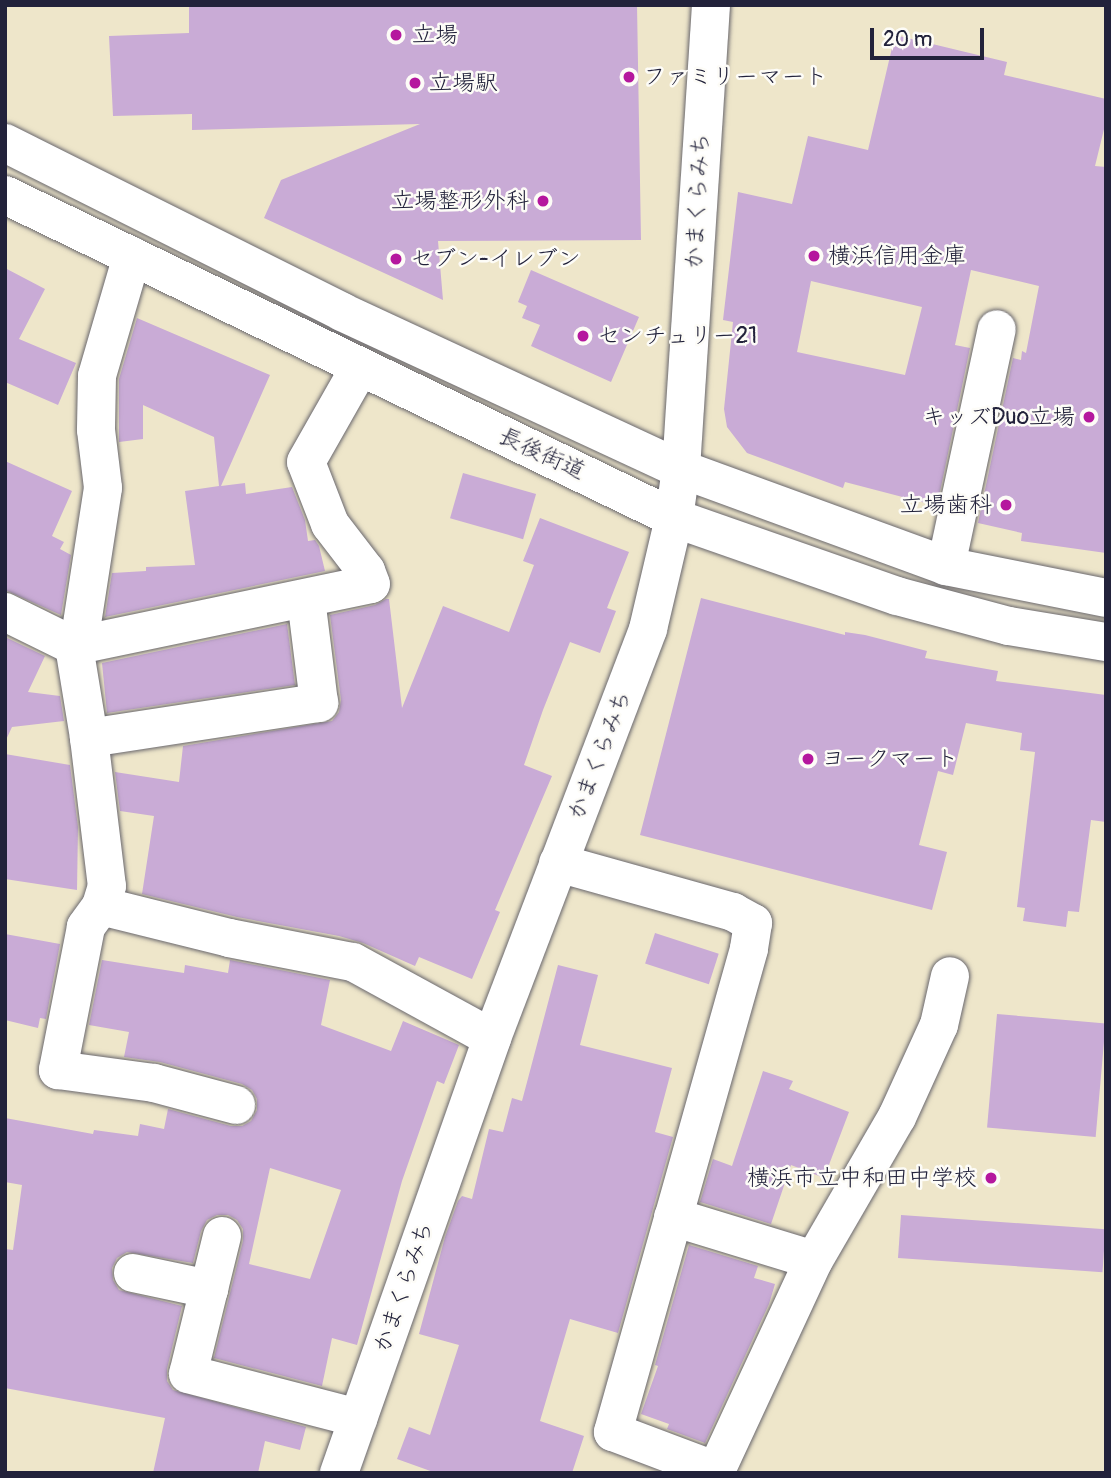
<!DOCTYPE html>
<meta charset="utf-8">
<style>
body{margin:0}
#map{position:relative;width:1111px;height:1478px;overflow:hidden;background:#eee6ca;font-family:Pangolin,"Klee One",sans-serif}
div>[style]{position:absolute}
.building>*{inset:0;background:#c9abd6;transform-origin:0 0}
.roads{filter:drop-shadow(0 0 2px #69676d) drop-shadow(0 0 2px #69676d)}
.minor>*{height:38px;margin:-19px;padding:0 19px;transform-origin:19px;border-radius:19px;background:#fff}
.major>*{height:38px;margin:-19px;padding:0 19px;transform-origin:19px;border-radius:19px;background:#fff}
.dots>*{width:19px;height:19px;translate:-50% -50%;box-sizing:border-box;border:4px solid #fdfcf7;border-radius:50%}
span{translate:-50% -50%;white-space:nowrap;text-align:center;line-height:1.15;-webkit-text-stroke:5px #fdfcf7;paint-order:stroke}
.poi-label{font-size:23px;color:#22223b}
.left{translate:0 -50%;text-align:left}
.right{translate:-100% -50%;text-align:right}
.street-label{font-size:23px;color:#22223b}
.frame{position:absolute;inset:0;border:7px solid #22223b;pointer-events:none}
.scale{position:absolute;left:870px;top:28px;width:114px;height:32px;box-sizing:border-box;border:4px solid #22223b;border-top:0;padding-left:9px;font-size:21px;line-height:24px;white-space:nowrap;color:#22223b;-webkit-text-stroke:5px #fdfcf7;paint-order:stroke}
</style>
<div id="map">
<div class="building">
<div style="clip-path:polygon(189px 5px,637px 5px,641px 240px,438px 241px,443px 300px,264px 218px,281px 180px,420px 124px,192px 130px,192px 114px,113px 116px,109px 36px,189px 33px)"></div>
<div style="clip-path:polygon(evenodd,895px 35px,1007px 62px,1004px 75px,1106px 99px,1106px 121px,1095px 166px,1106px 167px,1106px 553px,1021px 541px,1022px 533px,978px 523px,1013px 358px,1021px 360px,1022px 351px,1026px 353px,1039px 286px,971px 270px,955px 345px,970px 348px,937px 506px,845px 482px,843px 488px,747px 453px,727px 427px,724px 409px,733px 322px,723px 320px,738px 192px,792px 204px,808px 136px,868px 150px,895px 35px,811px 281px,922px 307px,905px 375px,797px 352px,811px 281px)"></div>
<div style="clip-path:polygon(5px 268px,45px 289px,19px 339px,76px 363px,58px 405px,5px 382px)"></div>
<div style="clip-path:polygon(531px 270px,639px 317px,611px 382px,531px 346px,540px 325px,522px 318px,527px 306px,518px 302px)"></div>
<div style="clip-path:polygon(137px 318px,270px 375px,221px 486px,245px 483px,246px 494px,292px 487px,305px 520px,308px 541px,315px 540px,319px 546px,325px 571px,105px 617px,112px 573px,146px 571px,146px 567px,195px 565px,185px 491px,219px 486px,214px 437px,143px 405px,143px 439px,119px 442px,119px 379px)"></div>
<div style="clip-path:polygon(5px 461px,72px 491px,52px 536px,64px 542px,60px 549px,71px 555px,61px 615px,5px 590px)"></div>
<div style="left:463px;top:473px;width:76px;height:47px;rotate:16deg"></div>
<div style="clip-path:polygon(540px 518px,629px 552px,607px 608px,616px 611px,600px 653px,570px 642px,543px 710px,524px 765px,552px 776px,495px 910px,500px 912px,472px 979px,419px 957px,415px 966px,363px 943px,339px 936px,237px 917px,142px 894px,154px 816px,120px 811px,115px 772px,179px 782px,183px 746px,332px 721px,339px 712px,341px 700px,330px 615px,375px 605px,386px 599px,389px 599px,402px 708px,443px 606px,509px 632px,534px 565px,523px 561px)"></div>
<div style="clip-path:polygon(701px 598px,845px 635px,845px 632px,865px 635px,927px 651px,925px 658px,998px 671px,996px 681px,1106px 695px,1106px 822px,1091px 820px,1079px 912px,1068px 911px,1066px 927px,1023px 921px,1025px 908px,1017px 907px,1035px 752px,1020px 750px,1022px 733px,966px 723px,953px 775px,938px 771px,919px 845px,947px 852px,932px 910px,640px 835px)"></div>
<div style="clip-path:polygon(287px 624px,295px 685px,107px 713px,102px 663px)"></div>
<div style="clip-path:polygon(5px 637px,45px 656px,28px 692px,60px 696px,64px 721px,12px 727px,5px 742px)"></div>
<div style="clip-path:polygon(5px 754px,70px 765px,78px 827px,77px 890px,5px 879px)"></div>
<div style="left:655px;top:933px;width:67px;height:32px;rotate:18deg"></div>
<div style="clip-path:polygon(5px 934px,60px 944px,46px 1019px,40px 1018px,38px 1028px,5px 1020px)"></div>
<div style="clip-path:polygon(evenodd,102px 960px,184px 973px,185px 965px,228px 973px,230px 960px,330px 980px,321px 1025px,391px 1051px,403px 1021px,459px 1045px,444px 1084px,437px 1081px,402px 1181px,357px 1345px,332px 1338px,322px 1386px,214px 1358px,243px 1241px,243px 1229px,237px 1220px,228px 1215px,217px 1215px,207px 1220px,201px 1231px,193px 1263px,127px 1252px,117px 1258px,112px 1268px,113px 1280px,119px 1290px,182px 1306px,167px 1369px,167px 1381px,173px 1390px,306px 1427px,300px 1450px,265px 1441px,258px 1473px,153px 1473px,165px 1418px,5px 1388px,5px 1249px,13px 1250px,22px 1185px,5px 1182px,5px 1118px,93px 1134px,94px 1130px,138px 1136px,140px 1124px,164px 1129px,168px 1109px,231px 1126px,242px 1126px,251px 1121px,257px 1110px,257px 1099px,252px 1090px,242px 1084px,160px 1062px,124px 1057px,129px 1032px,89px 1025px,102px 960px,270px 1168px,341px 1190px,310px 1279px,249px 1264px,270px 1168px)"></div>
<div style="clip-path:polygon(558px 965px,598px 975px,580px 1045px,672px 1068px,655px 1132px,673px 1137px,618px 1333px,570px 1319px,540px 1421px,584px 1436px,572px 1473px,436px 1473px,397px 1459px,409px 1427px,430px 1435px,459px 1345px,419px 1334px,445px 1237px,458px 1201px,462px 1196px,472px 1199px,489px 1129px,503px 1132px,512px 1098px,522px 1101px)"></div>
<div style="left:997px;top:1014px;width:109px;height:114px;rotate:5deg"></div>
<div style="clip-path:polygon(763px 1071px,793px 1081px,789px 1089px,849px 1112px,824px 1178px,791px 1165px,771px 1224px,700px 1202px,713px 1159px,732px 1166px)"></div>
<div style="left:901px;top:1215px;width:205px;height:43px;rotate:4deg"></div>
<div style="clip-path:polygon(689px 1245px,758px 1266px,754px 1278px,775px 1284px,769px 1304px,705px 1443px,667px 1429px,669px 1424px,641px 1414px,658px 1366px,655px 1365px)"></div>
</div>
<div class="roads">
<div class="minor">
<div style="left:132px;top:256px;width:125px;rotate:106.3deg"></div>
<div style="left:97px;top:376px;width:54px;rotate:91.1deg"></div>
<div style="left:96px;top:430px;width:58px;rotate:83.1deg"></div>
<div style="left:103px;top:488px;width:144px;rotate:98.8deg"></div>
<div style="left:81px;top:630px;width:17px;rotate:114deg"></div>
<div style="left:74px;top:646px;width:93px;rotate:80.7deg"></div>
<div style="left:89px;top:738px;width:149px;rotate:83.1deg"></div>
<div style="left:107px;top:886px;width:21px;rotate:107deg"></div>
<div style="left:101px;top:906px;width:132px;rotate:14deg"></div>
<div style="left:229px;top:938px;width:126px;rotate:11deg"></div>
<div style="left:353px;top:962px;width:158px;rotate:28.7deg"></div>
<div style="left:946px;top:566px;width:242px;rotate:-77.9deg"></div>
<div style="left:5px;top:612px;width:77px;rotate:26.2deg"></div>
<div style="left:74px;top:646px;width:303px;rotate:-11.8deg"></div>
<div style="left:371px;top:584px;width:14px;rotate:-111deg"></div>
<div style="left:366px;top:571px;width:59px;rotate:-127.5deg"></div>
<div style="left:330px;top:524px;width:66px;rotate:-111.2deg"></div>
<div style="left:306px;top:462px;width:109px;rotate:-60.4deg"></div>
<div style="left:89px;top:738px;width:233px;rotate:-8.7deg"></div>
<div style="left:319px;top:703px;width:105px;rotate:-97.1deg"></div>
<div style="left:558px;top:863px;width:182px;rotate:15.6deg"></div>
<div style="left:733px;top:912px;width:23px;rotate:29deg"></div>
<div style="left:753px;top:923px;width:26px;rotate:99deg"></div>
<div style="left:749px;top:949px;width:502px;rotate:105.73deg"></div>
<div style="left:613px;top:1432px;width:110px;rotate:20.7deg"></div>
<div style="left:101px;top:906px;width:26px;rotate:126deg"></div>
<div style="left:86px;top:927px;width:146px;rotate:101.1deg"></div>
<div style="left:58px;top:1070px;width:97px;rotate:7.7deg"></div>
<div style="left:154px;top:1083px;width:85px;rotate:15deg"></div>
<div style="left:673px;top:1217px;width:147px;rotate:17deg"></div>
<div style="left:222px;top:1236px;width:142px;rotate:103.8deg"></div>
<div style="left:188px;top:1374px;width:176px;rotate:14.5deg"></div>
<div style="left:133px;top:1273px;width:78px;rotate:11.9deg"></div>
<div style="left:715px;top:1473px;width:235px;rotate:-65.1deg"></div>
<div style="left:814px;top:1260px;width:165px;rotate:-59.9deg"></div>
<div style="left:897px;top:1117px;width:101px;rotate:-65.5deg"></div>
<div style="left:939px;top:1025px;width:50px;rotate:-77.3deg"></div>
</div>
<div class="major">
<div style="left:5px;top:143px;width:377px;rotate:26.6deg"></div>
<div style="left:342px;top:312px;width:374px;rotate:24.9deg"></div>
<div style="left:681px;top:469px;width:282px;rotate:20.1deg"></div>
<div style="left:946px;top:566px;width:163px;rotate:11.3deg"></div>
<div style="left:5px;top:195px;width:743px;rotate:25.77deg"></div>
<div style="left:674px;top:518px;width:236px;rotate:19.3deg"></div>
<div style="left:897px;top:596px;width:116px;rotate:15deg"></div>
<div style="left:1009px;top:626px;width:98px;rotate:9.4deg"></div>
<div style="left:339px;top:1473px;width:461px;rotate:-70.6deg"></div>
<div style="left:492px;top:1038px;width:438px;rotate:-69.1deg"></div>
<div style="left:648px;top:629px;width:114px;rotate:-76.8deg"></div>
<div style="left:674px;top:518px;width:49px;rotate:-81.9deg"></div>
<div style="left:681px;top:469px;width:465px;rotate:-86.3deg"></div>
</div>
</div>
<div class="dots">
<div style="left:396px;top:35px;background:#b5179e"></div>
<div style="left:629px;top:77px;background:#b5179e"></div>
<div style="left:415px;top:83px;background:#b5179e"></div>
<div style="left:543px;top:201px;background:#b5179e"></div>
<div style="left:814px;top:256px;background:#b5179e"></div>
<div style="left:396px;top:259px;background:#b5179e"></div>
<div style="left:583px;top:336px;background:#b5179e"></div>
<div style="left:1089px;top:417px;background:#b5179e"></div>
<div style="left:1006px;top:505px;background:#b5179e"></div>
<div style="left:808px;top:759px;background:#b5179e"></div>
<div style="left:991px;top:1178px;background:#b5179e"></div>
</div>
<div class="poi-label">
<span class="left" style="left:412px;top:35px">立場</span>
<span class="left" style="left:643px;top:77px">ファミリーマート</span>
<span class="left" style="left:429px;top:83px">立場駅</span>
<span class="right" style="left:529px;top:201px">立場整形外科</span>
<span class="left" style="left:828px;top:256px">横浜信用金庫</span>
<span class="left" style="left:410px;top:259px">セブン-イレブン</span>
<span class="left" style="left:597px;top:336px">センチュリー21</span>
<span class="right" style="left:1075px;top:417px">キッズDuo立場</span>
<span class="right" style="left:992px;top:505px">立場歯科</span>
<span class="left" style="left:822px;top:759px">ヨークマート</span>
<span class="right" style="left:977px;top:1178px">横浜市立中和田中学校</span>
</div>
<div class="street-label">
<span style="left:698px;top:201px;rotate:-87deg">かまくらみち</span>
<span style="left:542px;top:454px;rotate:25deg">長後街道</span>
<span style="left:600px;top:755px;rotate:-69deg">かまくらみち</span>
<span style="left:404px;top:1287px;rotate:-71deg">かまくらみち</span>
</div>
<div class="frame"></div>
<div class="scale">20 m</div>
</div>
